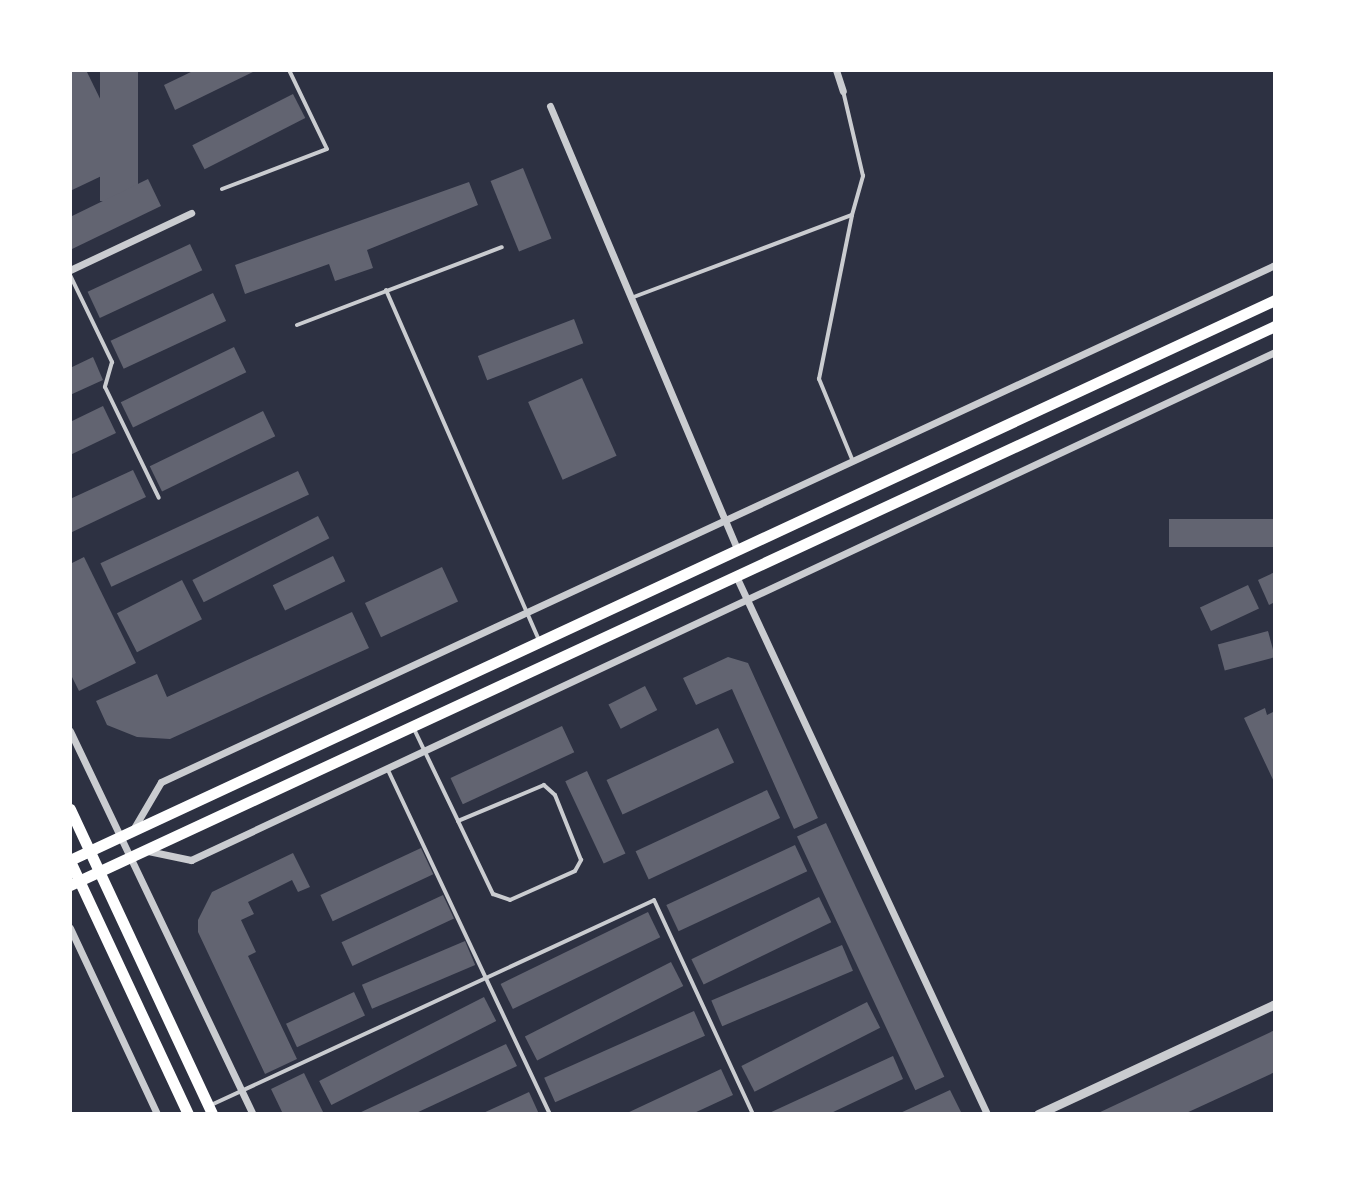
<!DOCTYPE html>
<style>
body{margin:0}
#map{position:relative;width:1345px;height:1184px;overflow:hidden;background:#2d3142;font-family:"Work Sans",sans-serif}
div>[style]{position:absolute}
.building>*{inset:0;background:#626471;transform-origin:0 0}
.service>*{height:4px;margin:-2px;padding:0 2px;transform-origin:2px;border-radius:2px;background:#caccd0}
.minor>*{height:7px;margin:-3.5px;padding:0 3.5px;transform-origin:3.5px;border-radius:3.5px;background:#caccd0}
.tertiary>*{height:9px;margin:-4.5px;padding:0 4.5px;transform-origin:4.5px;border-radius:4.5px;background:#caccd0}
.secondary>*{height:11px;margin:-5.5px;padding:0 5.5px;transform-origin:5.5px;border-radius:5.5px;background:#fff}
span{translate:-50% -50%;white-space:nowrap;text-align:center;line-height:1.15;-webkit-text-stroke:6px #fff;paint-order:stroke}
.frame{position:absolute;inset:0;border:72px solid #fff;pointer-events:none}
</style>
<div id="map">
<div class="building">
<div style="clip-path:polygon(70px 70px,86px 70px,131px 162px,70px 191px)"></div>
<div style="left:100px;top:70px;width:38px;height:131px"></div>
<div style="clip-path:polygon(195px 70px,257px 70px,175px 110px,164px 85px)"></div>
<div style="left:293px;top:94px;width:27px;height:113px;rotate:63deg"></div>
<div style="left:523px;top:168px;width:76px;height:35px;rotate:68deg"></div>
<div style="clip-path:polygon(148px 179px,161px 206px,70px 250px,70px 217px)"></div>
<div style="clip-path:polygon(469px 182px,478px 205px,367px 250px,373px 268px,335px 281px,329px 264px,245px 294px,235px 265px)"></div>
<div style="left:190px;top:244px;width:29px;height:113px;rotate:65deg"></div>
<div style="left:213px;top:293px;width:31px;height:113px;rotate:65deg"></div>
<div style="left:574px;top:319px;width:26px;height:103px;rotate:69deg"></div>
<div style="left:234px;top:347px;width:28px;height:126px;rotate:64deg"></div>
<div style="clip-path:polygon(93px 357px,103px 380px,70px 395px,70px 368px)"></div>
<div style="left:582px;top:378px;width:85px;height:59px;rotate:66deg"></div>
<div style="clip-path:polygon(103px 406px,116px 433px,70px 455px,70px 422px)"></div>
<div style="left:263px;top:411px;width:28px;height:126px;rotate:64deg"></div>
<div style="clip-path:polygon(133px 470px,146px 497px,70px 533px,70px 499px)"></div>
<div style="left:298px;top:471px;width:26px;height:218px;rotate:65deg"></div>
<div style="left:318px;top:516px;width:25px;height:141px;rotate:63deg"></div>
<div style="left:1275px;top:519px;width:28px;height:106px;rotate:90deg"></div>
<div style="left:333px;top:556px;width:28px;height:67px;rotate:64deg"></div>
<div style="clip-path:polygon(84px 557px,136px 663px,79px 691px,70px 673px,70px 564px)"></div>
<div style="left:442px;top:567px;width:38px;height:85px;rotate:65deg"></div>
<div style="clip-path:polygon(1275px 572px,1275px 602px,1269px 605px,1258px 580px)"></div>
<div style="left:182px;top:580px;width:44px;height:73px;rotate:63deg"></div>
<div style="left:1248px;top:585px;width:26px;height:53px;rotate:65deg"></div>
<div style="clip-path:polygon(352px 612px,369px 648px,170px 739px,137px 737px,107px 725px,96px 701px,157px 674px,167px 697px)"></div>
<div style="left:1268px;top:631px;width:27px;height:52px;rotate:75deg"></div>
<div style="clip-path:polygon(728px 657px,748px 663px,818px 818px,794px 829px,732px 689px,696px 705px,683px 678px)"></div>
<div style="left:645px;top:686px;width:27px;height:41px;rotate:63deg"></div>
<div style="clip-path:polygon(1265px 708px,1267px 715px,1275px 711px,1275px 784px,1244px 718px)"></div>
<div style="left:562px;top:726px;width:29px;height:123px;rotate:65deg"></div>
<div style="left:718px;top:728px;width:38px;height:123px;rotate:65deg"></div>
<div style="left:587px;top:771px;width:91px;height:24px;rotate:65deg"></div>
<div style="left:767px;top:790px;width:31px;height:145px;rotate:65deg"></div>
<div style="left:826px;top:823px;width:280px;height:32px;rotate:65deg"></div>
<div style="left:795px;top:845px;width:29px;height:142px;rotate:65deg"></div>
<div style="left:421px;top:848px;width:29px;height:111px;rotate:65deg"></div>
<div style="clip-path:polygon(293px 853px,310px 887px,298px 892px,292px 880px,248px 902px,254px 914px,241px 920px,256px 952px,248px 956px,297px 1059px,265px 1074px,198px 932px,198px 920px,212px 892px)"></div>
<div style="left:443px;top:895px;width:26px;height:112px;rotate:65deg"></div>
<div style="left:819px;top:897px;width:28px;height:142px;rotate:64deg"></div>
<div style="left:648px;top:912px;width:28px;height:164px;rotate:64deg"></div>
<div style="left:465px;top:941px;width:26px;height:112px;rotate:67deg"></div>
<div style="left:842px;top:945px;width:28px;height:142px;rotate:67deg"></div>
<div style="left:671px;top:962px;width:27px;height:164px;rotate:63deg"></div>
<div style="left:354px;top:992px;width:26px;height:75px;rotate:65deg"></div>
<div style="left:484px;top:997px;width:27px;height:185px;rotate:63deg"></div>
<div style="left:867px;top:1002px;width:29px;height:141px;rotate:63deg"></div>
<div style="left:694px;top:1011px;width:27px;height:164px;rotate:66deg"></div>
<div style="clip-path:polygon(1275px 1030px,1275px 1072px,1195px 1109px,1184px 1114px,1096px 1114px)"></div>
<div style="clip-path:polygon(506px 1044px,517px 1066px,414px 1114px,357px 1114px)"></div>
<div style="clip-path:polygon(893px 1056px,903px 1079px,829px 1114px,767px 1114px)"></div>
<div style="clip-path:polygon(721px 1069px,733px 1095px,692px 1114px,625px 1114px)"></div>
<div style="clip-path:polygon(304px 1073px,324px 1114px,283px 1114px,271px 1089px)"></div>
<div style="clip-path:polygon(950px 1090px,962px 1114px,898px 1114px)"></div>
<div style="clip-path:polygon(529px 1092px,539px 1114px,481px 1114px)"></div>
</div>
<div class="service">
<div style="left:222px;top:189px;width:112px;rotate:-20.9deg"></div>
<div style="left:327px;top:149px;width:88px;rotate:-115.7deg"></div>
<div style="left:70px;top:275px;width:97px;rotate:64.2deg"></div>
<div style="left:112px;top:362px;width:26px;rotate:106deg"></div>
<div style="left:105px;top:387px;width:123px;rotate:64.1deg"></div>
<div style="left:386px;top:290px;width:382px;rotate:66.4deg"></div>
<div style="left:631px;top:298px;width:236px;rotate:-20.6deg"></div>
<div style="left:852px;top:215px;width:41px;rotate:-74.2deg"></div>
<div style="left:863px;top:176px;width:87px;rotate:-103.2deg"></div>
<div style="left:297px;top:325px;width:219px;rotate:-20.8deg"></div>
<div style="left:852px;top:459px;width:87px;rotate:-112.4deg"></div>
<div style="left:819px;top:379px;width:167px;rotate:-78.6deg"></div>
<div style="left:414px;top:729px;width:102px;rotate:64.4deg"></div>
<div style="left:458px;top:821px;width:81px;rotate:64.4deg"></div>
<div style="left:493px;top:894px;width:18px;rotate:19deg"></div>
<div style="left:510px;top:900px;width:71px;rotate:-24deg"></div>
<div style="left:575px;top:871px;width:13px;rotate:-61deg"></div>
<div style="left:581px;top:860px;width:70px;rotate:-111.8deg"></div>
<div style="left:555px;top:795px;width:15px;rotate:-138deg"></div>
<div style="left:544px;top:785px;width:93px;rotate:157.3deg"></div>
<div style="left:387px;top:768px;width:382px;rotate:64.8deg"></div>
<div style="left:211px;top:1105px;width:488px;rotate:-24.8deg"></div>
<div style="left:654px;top:900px;width:236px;rotate:65.2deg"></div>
</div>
<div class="minor">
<div style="left:836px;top:70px;width:22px;rotate:72deg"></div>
<div style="left:550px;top:106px;width:482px;rotate:67.1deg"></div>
<div style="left:70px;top:270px;width:134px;rotate:-25.2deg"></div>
<div style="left:736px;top:576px;width:594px;rotate:64.99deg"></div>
<div style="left:70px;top:731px;width:424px;rotate:64.5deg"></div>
<div style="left:134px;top:828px;width:53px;rotate:-59.6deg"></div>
<div style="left:161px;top:782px;width:1228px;rotate:-24.9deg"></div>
<div style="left:148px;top:851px;width:44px;rotate:11.8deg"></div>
<div style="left:191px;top:860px;width:1197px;rotate:-25.11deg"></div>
<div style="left:70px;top:928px;width:205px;rotate:64.9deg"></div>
</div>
<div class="tertiary">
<div style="left:1038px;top:1114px;width:261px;rotate:-24.9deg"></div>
</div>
<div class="secondary">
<div style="left:70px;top:809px;width:336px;rotate:65deg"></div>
<div style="left:70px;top:860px;width:1329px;rotate:-24.93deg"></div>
<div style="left:70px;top:861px;width:279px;rotate:65deg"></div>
<div style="left:70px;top:885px;width:1328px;rotate:-24.89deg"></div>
</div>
<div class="frame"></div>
</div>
